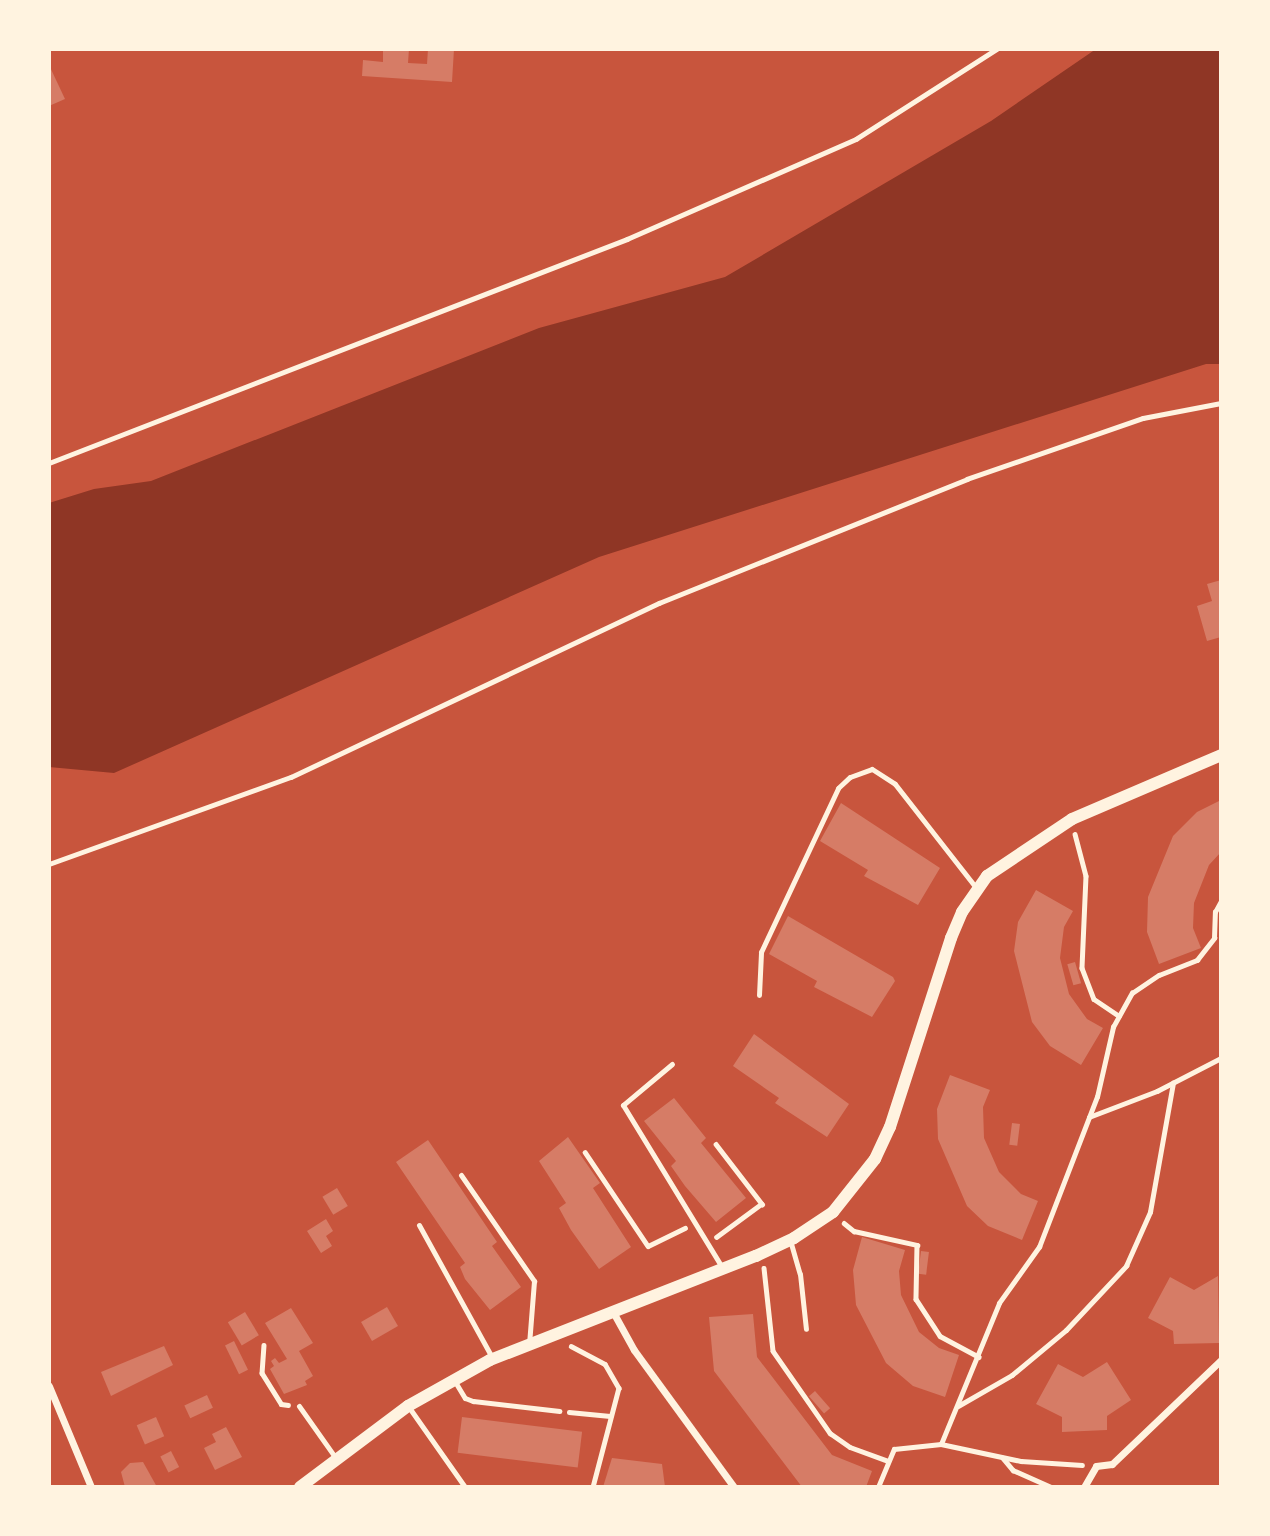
<!DOCTYPE html>
<style>
body{margin:0}
#map{position:relative;width:1270px;height:1536px;overflow:hidden;background:#c8553d;font-family:Jost,sans-serif}
div>[style]{position:absolute}
.water>*{inset:0;background:#8f3625}
.building>*{inset:0;background:#d67c66;transform-origin:0 0}
.path>*{height:4.5px;margin:-2.25px;padding:0 2.25px;transform-origin:2.25px;border-radius:2.25px;background:#fff3e0}
.service>*{height:5px;margin:-2.5px;padding:0 2.5px;transform-origin:2.5px;border-radius:2.5px;background:#fff3e0}
.minor>*{height:7px;margin:-3.5px;padding:0 3.5px;transform-origin:3.5px;border-radius:3.5px;background:#fff3e0}
.tertiary>*{height:12px;margin:-6px;padding:0 6px;transform-origin:6px;border-radius:6px;background:#fff3e0}
span{translate:-50% -50%;white-space:nowrap;text-align:center;line-height:1.15;-webkit-text-stroke:7px #fff3e0;paint-order:stroke}
.frame{position:absolute;inset:0;border:51px solid #fff3e0;pointer-events:none}
</style>
<div id="map">
<div class="water">
<div style="clip-path:polygon(1096px 49px,1221px 49px,1221px 364px,1206px 364px,599px 557px,114px 773px,49px 767px,49px 503px,94px 489px,151px 481px,539px 328px,725px 277px,991px 121px)"></div>
</div>
<div class="building">
<div style="clip-path:polygon(383px 49px,409px 49px,408px 63px,427px 64px,428px 49px,454px 49px,452px 82px,362px 76px,363px 60px,383px 62px)"></div>
<div style="clip-path:polygon(49px 65px,65px 99px,49px 106px)"></div>
<div style="clip-path:polygon(1221px 580px,1221px 637px,1207px 641px,1197px 606px,1212px 601px,1207px 584px)"></div>
<div style="clip-path:polygon(1221px 800px,1221px 852px,1209px 865px,1194px 903px,1193px 928px,1201px 948px,1159px 964px,1147px 932px,1148px 897px,1173px 836px,1197px 812px)"></div>
<div style="clip-path:polygon(841px 803px,940px 868px,918px 905px,864px 876px,868px 870px,820px 841px)"></div>
<div style="clip-path:polygon(1036px 890px,1073px 911px,1064px 927px,1060px 958px,1069px 994px,1087px 1019px,1103px 1028px,1081px 1065px,1050px 1046px,1032px 1022px,1014px 951px,1018px 922px)"></div>
<div style="clip-path:polygon(788px 916px,893px 977px,895px 981px,872px 1017px,814px 987px,817px 981px,769px 954px)"></div>
<div style="left:1075px;top:962px;width:22px;height:8px;rotate:74deg"></div>
<div style="clip-path:polygon(754px 1034px,849px 1104px,827px 1137px,775px 1103px,779px 1098px,733px 1066px)"></div>
<div style="clip-path:polygon(950px 1075px,990px 1090px,983px 1107px,984px 1138px,999px 1172px,1021px 1194px,1038px 1201px,1022px 1240px,988px 1226px,967px 1206px,938px 1139px,937px 1109px)"></div>
<div style="clip-path:polygon(674px 1098px,706px 1138px,701px 1143px,746px 1198px,716px 1222px,685px 1186px,671px 1166px,676px 1161px,644px 1121px)"></div>
<div style="left:1012px;top:1123px;width:8px;height:22px;rotate:7deg"></div>
<div style="clip-path:polygon(568px 1137px,600px 1183px,593px 1188px,631px 1247px,599px 1269px,571px 1230px,559px 1208px,566px 1203px,539px 1161px)"></div>
<div style="clip-path:polygon(428px 1140px,497px 1242px,492px 1246px,521px 1287px,490px 1310px,465px 1279px,460px 1267px,465px 1263px,396px 1162px)"></div>
<div style="left:337px;top:1188px;width:21px;height:17px;rotate:59deg"></div>
<div style="clip-path:polygon(326px 1219px,333px 1231px,326px 1236px,332px 1246px,321px 1253px,307px 1231px)"></div>
<div style="clip-path:polygon(862px 1237px,905px 1250px,899px 1271px,901px 1295px,919px 1332px,939px 1348px,959px 1355px,945px 1397px,913px 1386px,886px 1363px,856px 1305px,853px 1270px)"></div>
<div style="left:921px;top:1251px;width:8px;height:23px;rotate:7deg"></div>
<div style="clip-path:polygon(1218px 1276px,1219px 1343px,1174px 1344px,1173px 1331px,1148px 1318px,1170px 1277px,1194px 1290px)"></div>
<div style="left:387px;top:1307px;width:22px;height:30px;rotate:60deg"></div>
<div style="clip-path:polygon(291px 1308px,313px 1343px,299px 1351px,313px 1376px,305px 1381px,307px 1385px,284px 1394px,270px 1369px,274px 1366px,271px 1361px,275px 1358px,279px 1363px,287px 1359px,265px 1323px)"></div>
<div style="left:245px;top:1312px;width:27px;height:20px;rotate:59deg"></div>
<div style="clip-path:polygon(753px 1314px,757px 1357px,832px 1455px,872px 1471px,866px 1487px,802px 1487px,714px 1371px,709px 1317px)"></div>
<div style="left:234px;top:1341px;width:32px;height:10px;rotate:64deg"></div>
<div style="clip-path:polygon(164px 1346px,173px 1365px,111px 1396px,101px 1372px)"></div>
<div style="clip-path:polygon(1107px 1362px,1131px 1400px,1107px 1416px,1107px 1430px,1062px 1432px,1062px 1417px,1036px 1404px,1058px 1364px,1083px 1377px)"></div>
<div style="left:815px;top:1391px;width:23px;height:8px;rotate:49deg"></div>
<div style="left:207px;top:1395px;width:14px;height:25px;rotate:65deg"></div>
<div style="left:156px;top:1417px;width:21px;height:21px;rotate:67deg"></div>
<div style="left:462px;top:1417px;width:121px;height:36px;rotate:7deg"></div>
<div style="clip-path:polygon(226px 1427px,242px 1457px,215px 1470px,204px 1448px,216px 1442px,212px 1434px)"></div>
<div style="left:171px;top:1451px;width:18px;height:12px;rotate:63deg"></div>
<div style="clip-path:polygon(612px 1458px,662px 1464px,665px 1487px,603px 1487px)"></div>
<div style="clip-path:polygon(143px 1462px,157px 1487px,125px 1487px,121px 1472px,130px 1463px)"></div>
</div>
<div class="path">
<div style="left:49px;top:463px;width:620px;rotate:-21.18deg"></div>
<div style="left:627px;top:239px;width:250px;rotate:-23.6deg"></div>
<div style="left:856px;top:139px;width:167px;rotate:-32.6deg"></div>
<div style="left:1075px;top:834px;width:43px;rotate:75.3deg"></div>
<div style="left:1086px;top:876px;width:92px;rotate:92.5deg"></div>
<div style="left:1082px;top:968px;width:33px;rotate:69deg"></div>
<div style="left:1094px;top:999px;width:30px;rotate:34deg"></div>
<div style="left:49px;top:864px;width:257px;rotate:-19.8deg"></div>
<div style="left:291px;top:777px;width:407px;rotate:-25.3deg"></div>
<div style="left:659px;top:603px;width:332px;rotate:-21.9deg"></div>
<div style="left:967px;top:479px;width:186px;rotate:-19.1deg"></div>
<div style="left:1143px;top:418px;width:79px;rotate:-10.9deg"></div>
<div style="left:1089px;top:1117px;width:73px;rotate:-20.9deg"></div>
<div style="left:1157px;top:1091px;width:72px;rotate:-27.3deg"></div>
<div style="left:716px;top:1144px;width:76px;rotate:52.5deg"></div>
<div style="left:762px;top:1204px;width:56px;rotate:143.7deg"></div>
<div style="left:585px;top:1152px;width:113px;rotate:56.2deg"></div>
<div style="left:648px;top:1246px;width:41px;rotate:-25.9deg"></div>
<div style="left:844px;top:1223px;width:13px;rotate:39deg"></div>
<div style="left:854px;top:1231px;width:65px;rotate:12.5deg"></div>
<div style="left:917px;top:1245px;width:54px;rotate:91.1deg"></div>
<div style="left:916px;top:1299px;width:44px;rotate:57deg"></div>
<div style="left:940px;top:1336px;width:44px;rotate:28.3deg"></div>
<div style="left:764px;top:1268px;width:83px;rotate:83.8deg"></div>
<div style="left:773px;top:1351px;width:100px;rotate:55.2deg"></div>
<div style="left:830px;top:1433px;width:24px;rotate:35deg"></div>
<div style="left:850px;top:1447px;width:40px;rotate:20.2deg"></div>
<div style="left:264px;top:1345px;width:28px;rotate:94deg"></div>
<div style="left:262px;top:1373px;width:36px;rotate:58deg"></div>
<div style="left:281px;top:1404px;width:7px;rotate:8deg"></div>
<div style="left:571px;top:1346px;width:38px;rotate:28deg"></div>
<div style="left:605px;top:1364px;width:28px;rotate:60deg"></div>
<div style="left:619px;top:1388px;width:102px;rotate:104.7deg"></div>
<div style="left:958px;top:1406px;width:62px;rotate:-29.9deg"></div>
<div style="left:1012px;top:1375px;width:70px;rotate:-39.8deg"></div>
<div style="left:1066px;top:1330px;width:88px;rotate:-46.8deg"></div>
<div style="left:1126px;top:1266px;width:59px;rotate:-66deg"></div>
<div style="left:1150px;top:1212px;width:131px;rotate:-79.9deg"></div>
<div style="left:569px;top:1412px;width:41px;rotate:5.6deg"></div>
<div style="left:941px;top:1444px;width:82px;rotate:12deg"></div>
<div style="left:1021px;top:1461px;width:61px;rotate:3.8deg"></div>
<div style="left:1003px;top:1458px;width:16px;rotate:50deg"></div>
<div style="left:1013px;top:1470px;width:42px;rotate:24.1deg"></div>
<div style="left:878px;top:1487px;width:41px;rotate:-67.2deg"></div>
<div style="left:894px;top:1449px;width:47px;rotate:-6.1deg"></div>
<div style="left:941px;top:1444px;width:152px;rotate:-67.6deg"></div>
<div style="left:999px;top:1303px;width:69px;rotate:-54.5deg"></div>
<div style="left:1039px;top:1247px;width:161px;rotate:-68.9deg"></div>
<div style="left:1097px;top:1097px;width:72px;rotate:-77.1deg"></div>
<div style="left:1113px;top:1027px;width:39px;rotate:-61deg"></div>
<div style="left:1132px;top:993px;width:32px;rotate:-34deg"></div>
<div style="left:1159px;top:975px;width:41px;rotate:-21.5deg"></div>
<div style="left:1197px;top:960px;width:28px;rotate:-52deg"></div>
<div style="left:1214px;top:938px;width:26px;rotate:-88deg"></div>
<div style="left:1215px;top:912px;width:13px;rotate:-61deg"></div>
</div>
<div class="service">
<div style="left:759px;top:995px;width:43px;rotate:-87.3deg"></div>
<div style="left:761px;top:952px;width:181px;rotate:-64.8deg"></div>
<div style="left:838px;top:788px;width:16px;rotate:-43deg"></div>
<div style="left:850px;top:777px;width:23px;rotate:-20deg"></div>
<div style="left:872px;top:769px;width:27px;rotate:33deg"></div>
<div style="left:895px;top:784px;width:133px;rotate:52deg"></div>
<div style="left:672px;top:1064px;width:64px;rotate:140.1deg"></div>
<div style="left:623px;top:1105px;width:192px;rotate:58.6deg"></div>
<div style="left:461px;top:1175px;width:129px;rotate:55.4deg"></div>
<div style="left:534px;top:1281px;width:64px;rotate:94.5deg"></div>
<div style="left:419px;top:1225px;width:153px;rotate:61.1deg"></div>
<div style="left:790px;top:1240px;width:35px;rotate:74deg"></div>
<div style="left:800px;top:1274px;width:55px;rotate:83.8deg"></div>
<div style="left:454px;top:1380px;width:21px;rotate:59deg"></div>
<div style="left:465px;top:1398px;width:9px;rotate:21deg"></div>
<div style="left:473px;top:1401px;width:87px;rotate:6.6deg"></div>
<div style="left:299px;top:1406px;width:62px;rotate:54.8deg"></div>
<div style="left:408px;top:1406px;width:99px;rotate:54.9deg"></div>
</div>
<div class="minor">
<div style="left:613px;top:1312px;width:43px;rotate:61.1deg"></div>
<div style="left:634px;top:1350px;width:170px;rotate:53.9deg"></div>
<div style="left:49px;top:1386px;width:109px;rotate:67.4deg"></div>
<div style="left:1084px;top:1487px;width:24px;rotate:-60deg"></div>
<div style="left:1096px;top:1466px;width:16px;rotate:-7deg"></div>
<div style="left:1112px;top:1464px;width:151px;rotate:-43.7deg"></div>
</div>
<div class="tertiary">
<div style="left:300px;top:1487px;width:135px;rotate:-36.9deg"></div>
<div style="left:408px;top:1406px;width:94px;rotate:-29.3deg"></div>
<div style="left:490px;top:1360px;width:286px;rotate:-21.4deg"></div>
<div style="left:756px;top:1256px;width:42px;rotate:-25.3deg"></div>
<div style="left:794px;top:1238px;width:47px;rotate:-33.7deg"></div>
<div style="left:833px;top:1212px;width:68px;rotate:-51.6deg"></div>
<div style="left:875px;top:1159px;width:35px;rotate:-65deg"></div>
<div style="left:890px;top:1127px;width:199px;rotate:-72.1deg"></div>
<div style="left:951px;top:938px;width:28px;rotate:-67deg"></div>
<div style="left:962px;top:912px;width:44px;rotate:-55.2deg"></div>
<div style="left:987px;top:876px;width:102px;rotate:-33.8deg"></div>
<div style="left:1072px;top:819px;width:162px;rotate:-23.2deg"></div>
</div>
<div class="frame"></div>
</div>
